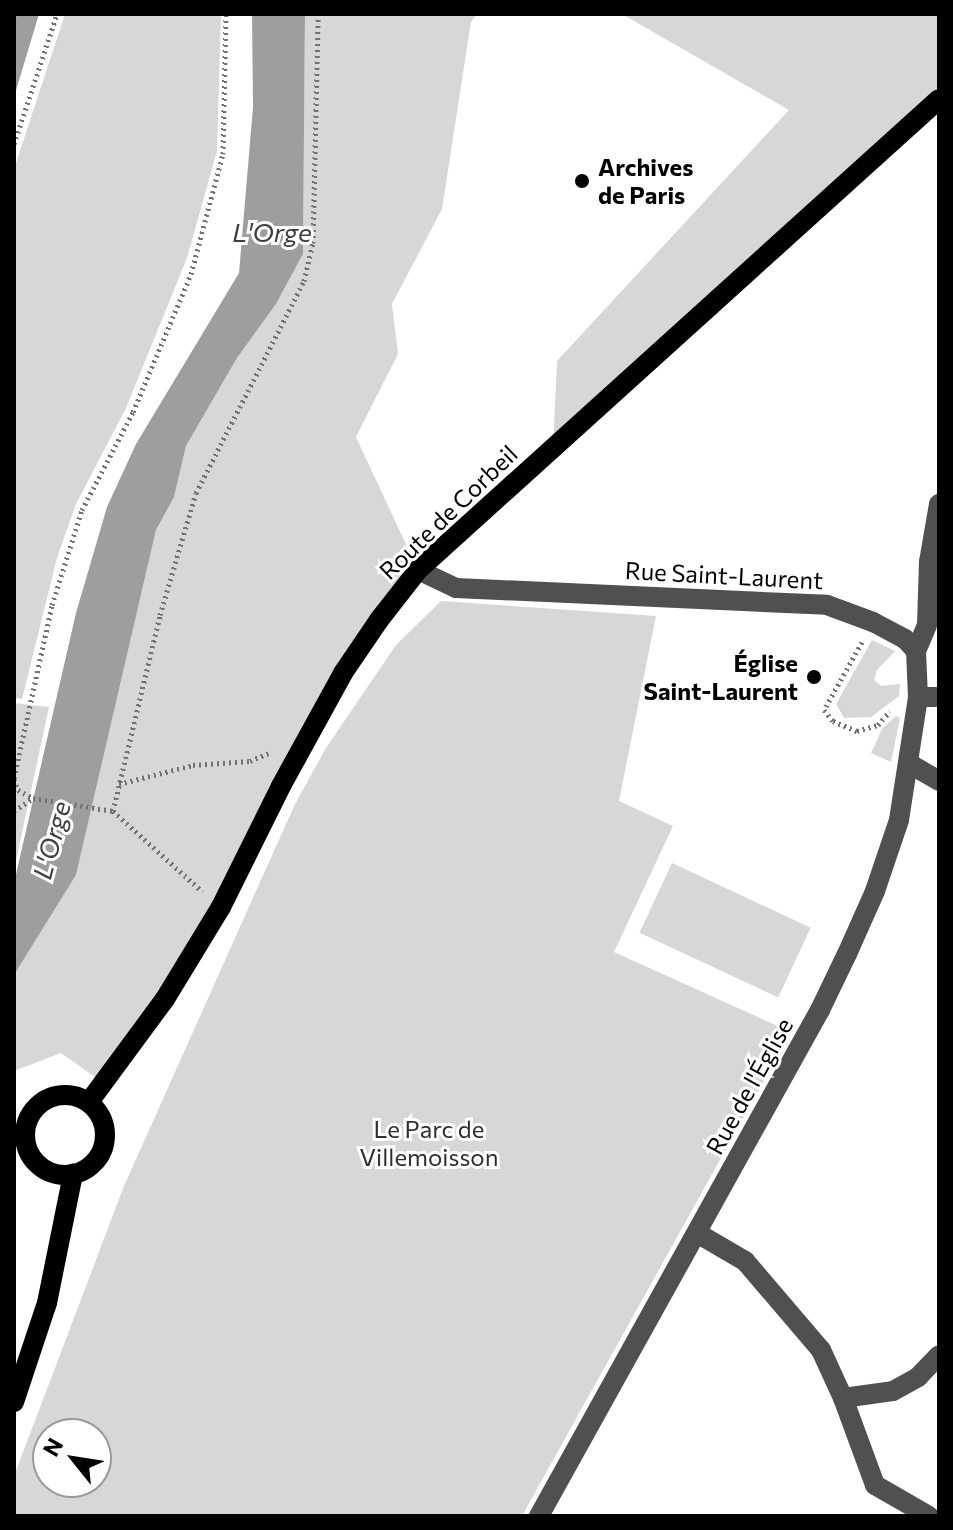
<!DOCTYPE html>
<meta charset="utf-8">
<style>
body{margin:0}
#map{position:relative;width:953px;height:1530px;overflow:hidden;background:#fff;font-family:Commissioner,sans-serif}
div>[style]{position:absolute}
.green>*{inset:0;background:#d7d7d7;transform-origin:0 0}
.water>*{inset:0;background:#9e9e9e}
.path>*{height:5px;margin-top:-2.5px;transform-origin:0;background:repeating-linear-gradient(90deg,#727272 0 2px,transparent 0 6px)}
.minor>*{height:20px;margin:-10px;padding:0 10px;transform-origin:10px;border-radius:10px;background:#505050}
.major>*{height:20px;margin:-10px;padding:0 10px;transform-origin:10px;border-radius:10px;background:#000}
.major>.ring{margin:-10px;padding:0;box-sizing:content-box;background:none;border:20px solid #000;border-radius:50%}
.dots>*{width:22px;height:22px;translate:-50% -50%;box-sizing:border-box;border:4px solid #fff;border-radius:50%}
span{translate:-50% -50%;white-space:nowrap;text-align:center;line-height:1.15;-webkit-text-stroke:6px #fff;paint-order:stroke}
.poi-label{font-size:24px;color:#000;font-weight:700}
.left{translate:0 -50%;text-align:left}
.right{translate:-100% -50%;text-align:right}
.street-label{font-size:24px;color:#000}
.park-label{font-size:24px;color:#2e2e2e}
.water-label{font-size:26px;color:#3f3f3f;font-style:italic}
.frame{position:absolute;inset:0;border:16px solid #000;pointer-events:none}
.north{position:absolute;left:32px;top:1418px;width:80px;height:80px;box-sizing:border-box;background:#fff;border:2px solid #999;border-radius:50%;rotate:300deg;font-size:22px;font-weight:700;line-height:32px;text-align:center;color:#000}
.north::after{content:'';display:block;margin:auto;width:28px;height:36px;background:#000;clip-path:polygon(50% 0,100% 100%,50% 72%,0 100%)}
</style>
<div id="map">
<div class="green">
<div style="clip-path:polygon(65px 14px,221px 14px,217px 151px,187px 258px,126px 408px,76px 504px,57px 558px,22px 699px,14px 698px,14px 169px)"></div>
<div style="clip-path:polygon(305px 14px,477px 14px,471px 22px,442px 209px,392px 304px,398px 354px,356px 437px,418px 570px,379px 620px,221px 907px,102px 1082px,61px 1053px,14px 1071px,14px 975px,76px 875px,156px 530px,174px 497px,186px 446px,237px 358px,276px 304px,303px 254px)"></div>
<div style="clip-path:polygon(622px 14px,939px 14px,939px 99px,553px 448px,557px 361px,789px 110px)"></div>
<div style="clip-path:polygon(evenodd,441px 601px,656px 616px,619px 801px,673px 826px,614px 952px,791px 1032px,522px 1516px,14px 1516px,14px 1476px,124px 1186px,295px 804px,326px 748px,396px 645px,441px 601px,96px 1434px,96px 1482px,48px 1482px,48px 1434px,96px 1434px)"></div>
<div style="clip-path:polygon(872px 640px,895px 651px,877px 670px,874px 680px,881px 686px,900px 684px,899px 696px,871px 717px,844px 718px,836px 704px)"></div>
<div style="clip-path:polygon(14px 703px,49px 707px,14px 870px)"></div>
<div style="clip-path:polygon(896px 716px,900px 718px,891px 762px,871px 753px,882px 729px)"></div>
<div style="left:672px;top:863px;width:153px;height:77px;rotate:25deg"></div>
</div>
<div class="water">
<div style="clip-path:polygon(17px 14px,39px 14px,14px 97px,14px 24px)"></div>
<div style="clip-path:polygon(252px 14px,305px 14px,303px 254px,276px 304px,237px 358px,186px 446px,174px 497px,156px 530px,76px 875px,14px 975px,14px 883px,76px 613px,107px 507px,136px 444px,239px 273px,253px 107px)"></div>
</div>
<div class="path">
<div style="left:14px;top:144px;width:137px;rotate:-71.7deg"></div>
<div style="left:862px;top:642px;width:78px;rotate:119.2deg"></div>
<div style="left:824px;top:710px;width:14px;rotate:51deg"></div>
<div style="left:833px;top:721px;width:26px;rotate:23deg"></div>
<div style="left:857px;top:731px;width:22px;rotate:-16deg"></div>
<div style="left:878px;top:725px;width:18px;rotate:-49deg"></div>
<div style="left:14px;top:778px;width:177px;rotate:-77.6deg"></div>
<div style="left:52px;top:605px;width:100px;rotate:-72.5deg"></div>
<div style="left:82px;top:510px;width:110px;rotate:-62.5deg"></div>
<div style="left:133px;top:412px;width:150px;rotate:-67.2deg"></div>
<div style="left:191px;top:274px;width:124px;rotate:-75.1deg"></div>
<div style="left:223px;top:154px;width:140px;rotate:-88.8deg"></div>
<div style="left:14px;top:779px;width:12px;rotate:70deg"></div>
<div style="left:18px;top:790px;width:17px;rotate:28deg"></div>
<div style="left:33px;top:798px;width:81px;rotate:9.2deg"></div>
<div style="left:113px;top:811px;width:120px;rotate:42deg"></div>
<div style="left:119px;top:784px;width:76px;rotate:-14.4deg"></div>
<div style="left:193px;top:765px;width:57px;rotate:-4deg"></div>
<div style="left:250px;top:761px;width:23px;rotate:-23deg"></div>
<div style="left:14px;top:811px;width:23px;rotate:-34deg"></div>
<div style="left:113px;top:811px;width:202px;rotate:-76.5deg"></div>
<div style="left:160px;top:615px;width:127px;rotate:-73.6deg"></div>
<div style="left:196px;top:493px;width:238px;rotate:-63deg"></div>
<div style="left:304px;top:281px;width:39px;rotate:-77deg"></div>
<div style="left:313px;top:243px;width:229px;rotate:-88.7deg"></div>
</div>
<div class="minor">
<div style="left:418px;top:570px;width:42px;rotate:25.3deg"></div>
<div style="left:456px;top:588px;width:371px;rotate:2.6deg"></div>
<div style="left:827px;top:605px;width:49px;rotate:20.3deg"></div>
<div style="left:873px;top:622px;width:36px;rotate:28deg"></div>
<div style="left:905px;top:639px;width:16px;rotate:47deg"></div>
<div style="left:916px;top:651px;width:28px;rotate:-67deg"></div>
<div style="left:927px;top:625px;width:63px;rotate:-88.2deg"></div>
<div style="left:929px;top:562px;width:59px;rotate:-80.2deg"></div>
<div style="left:918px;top:697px;width:21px"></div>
<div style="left:910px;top:764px;width:34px;rotate:30deg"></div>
<div style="left:697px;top:1233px;width:56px;rotate:30.3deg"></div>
<div style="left:745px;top:1261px;width:117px;rotate:49.5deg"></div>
<div style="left:821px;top:1350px;width:53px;rotate:65.4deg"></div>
<div style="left:843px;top:1398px;width:93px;rotate:69.8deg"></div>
<div style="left:875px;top:1485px;width:62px;rotate:29.9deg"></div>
<div style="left:843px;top:1398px;width:50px;rotate:-8deg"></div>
<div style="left:893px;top:1391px;width:29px;rotate:-29deg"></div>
<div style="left:918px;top:1377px;width:30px;rotate:-46deg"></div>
<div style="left:539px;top:1516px;width:579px;rotate:-60.96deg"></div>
<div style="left:820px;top:1010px;width:62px;rotate:-64.3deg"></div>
<div style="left:847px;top:954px;width:69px;rotate:-66deg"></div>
<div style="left:875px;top:891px;width:75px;rotate:-71.3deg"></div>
<div style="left:899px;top:820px;width:124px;rotate:-81.2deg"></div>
<div style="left:918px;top:697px;width:46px;rotate:-92.5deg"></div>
</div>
<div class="major">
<div class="ring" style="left:25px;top:1095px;width:60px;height:60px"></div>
<div style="left:89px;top:1102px;width:128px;rotate:-53.6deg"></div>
<div style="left:165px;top:999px;width:108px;rotate:-58.7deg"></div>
<div style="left:221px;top:907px;width:135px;rotate:-63.6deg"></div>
<div style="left:281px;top:786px;width:129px;rotate:-61.2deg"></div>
<div style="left:343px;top:673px;width:64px;rotate:-55.8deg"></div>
<div style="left:379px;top:620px;width:63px;rotate:-52deg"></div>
<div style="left:418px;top:570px;width:702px;rotate:-42.11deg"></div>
<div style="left:14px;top:1402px;width:104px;rotate:-71.6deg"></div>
<div style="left:47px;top:1303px;width:132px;rotate:-78.6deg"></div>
</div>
<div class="dots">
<div style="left:582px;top:181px;background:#000"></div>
<div style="left:814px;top:677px;background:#000"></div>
</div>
<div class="poi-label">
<span class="left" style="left:598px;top:181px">Archives<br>de Paris</span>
<span class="right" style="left:798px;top:677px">Église<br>Saint-Laurent</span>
</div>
<div class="street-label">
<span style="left:448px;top:512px;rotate:-44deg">Route de Corbeil</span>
<span style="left:724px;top:575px;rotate:3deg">Rue Saint-Laurent</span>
<span style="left:749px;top:1086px;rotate:-61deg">Rue de l'Église</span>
</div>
<div class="park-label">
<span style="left:429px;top:1143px">Le Parc de<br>Villemoisson</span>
</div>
<div class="water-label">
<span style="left:272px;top:232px">L'Orge</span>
<span style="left:51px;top:840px;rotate:-75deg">L'Orge</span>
</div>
<div class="frame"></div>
<div class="north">N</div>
</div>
